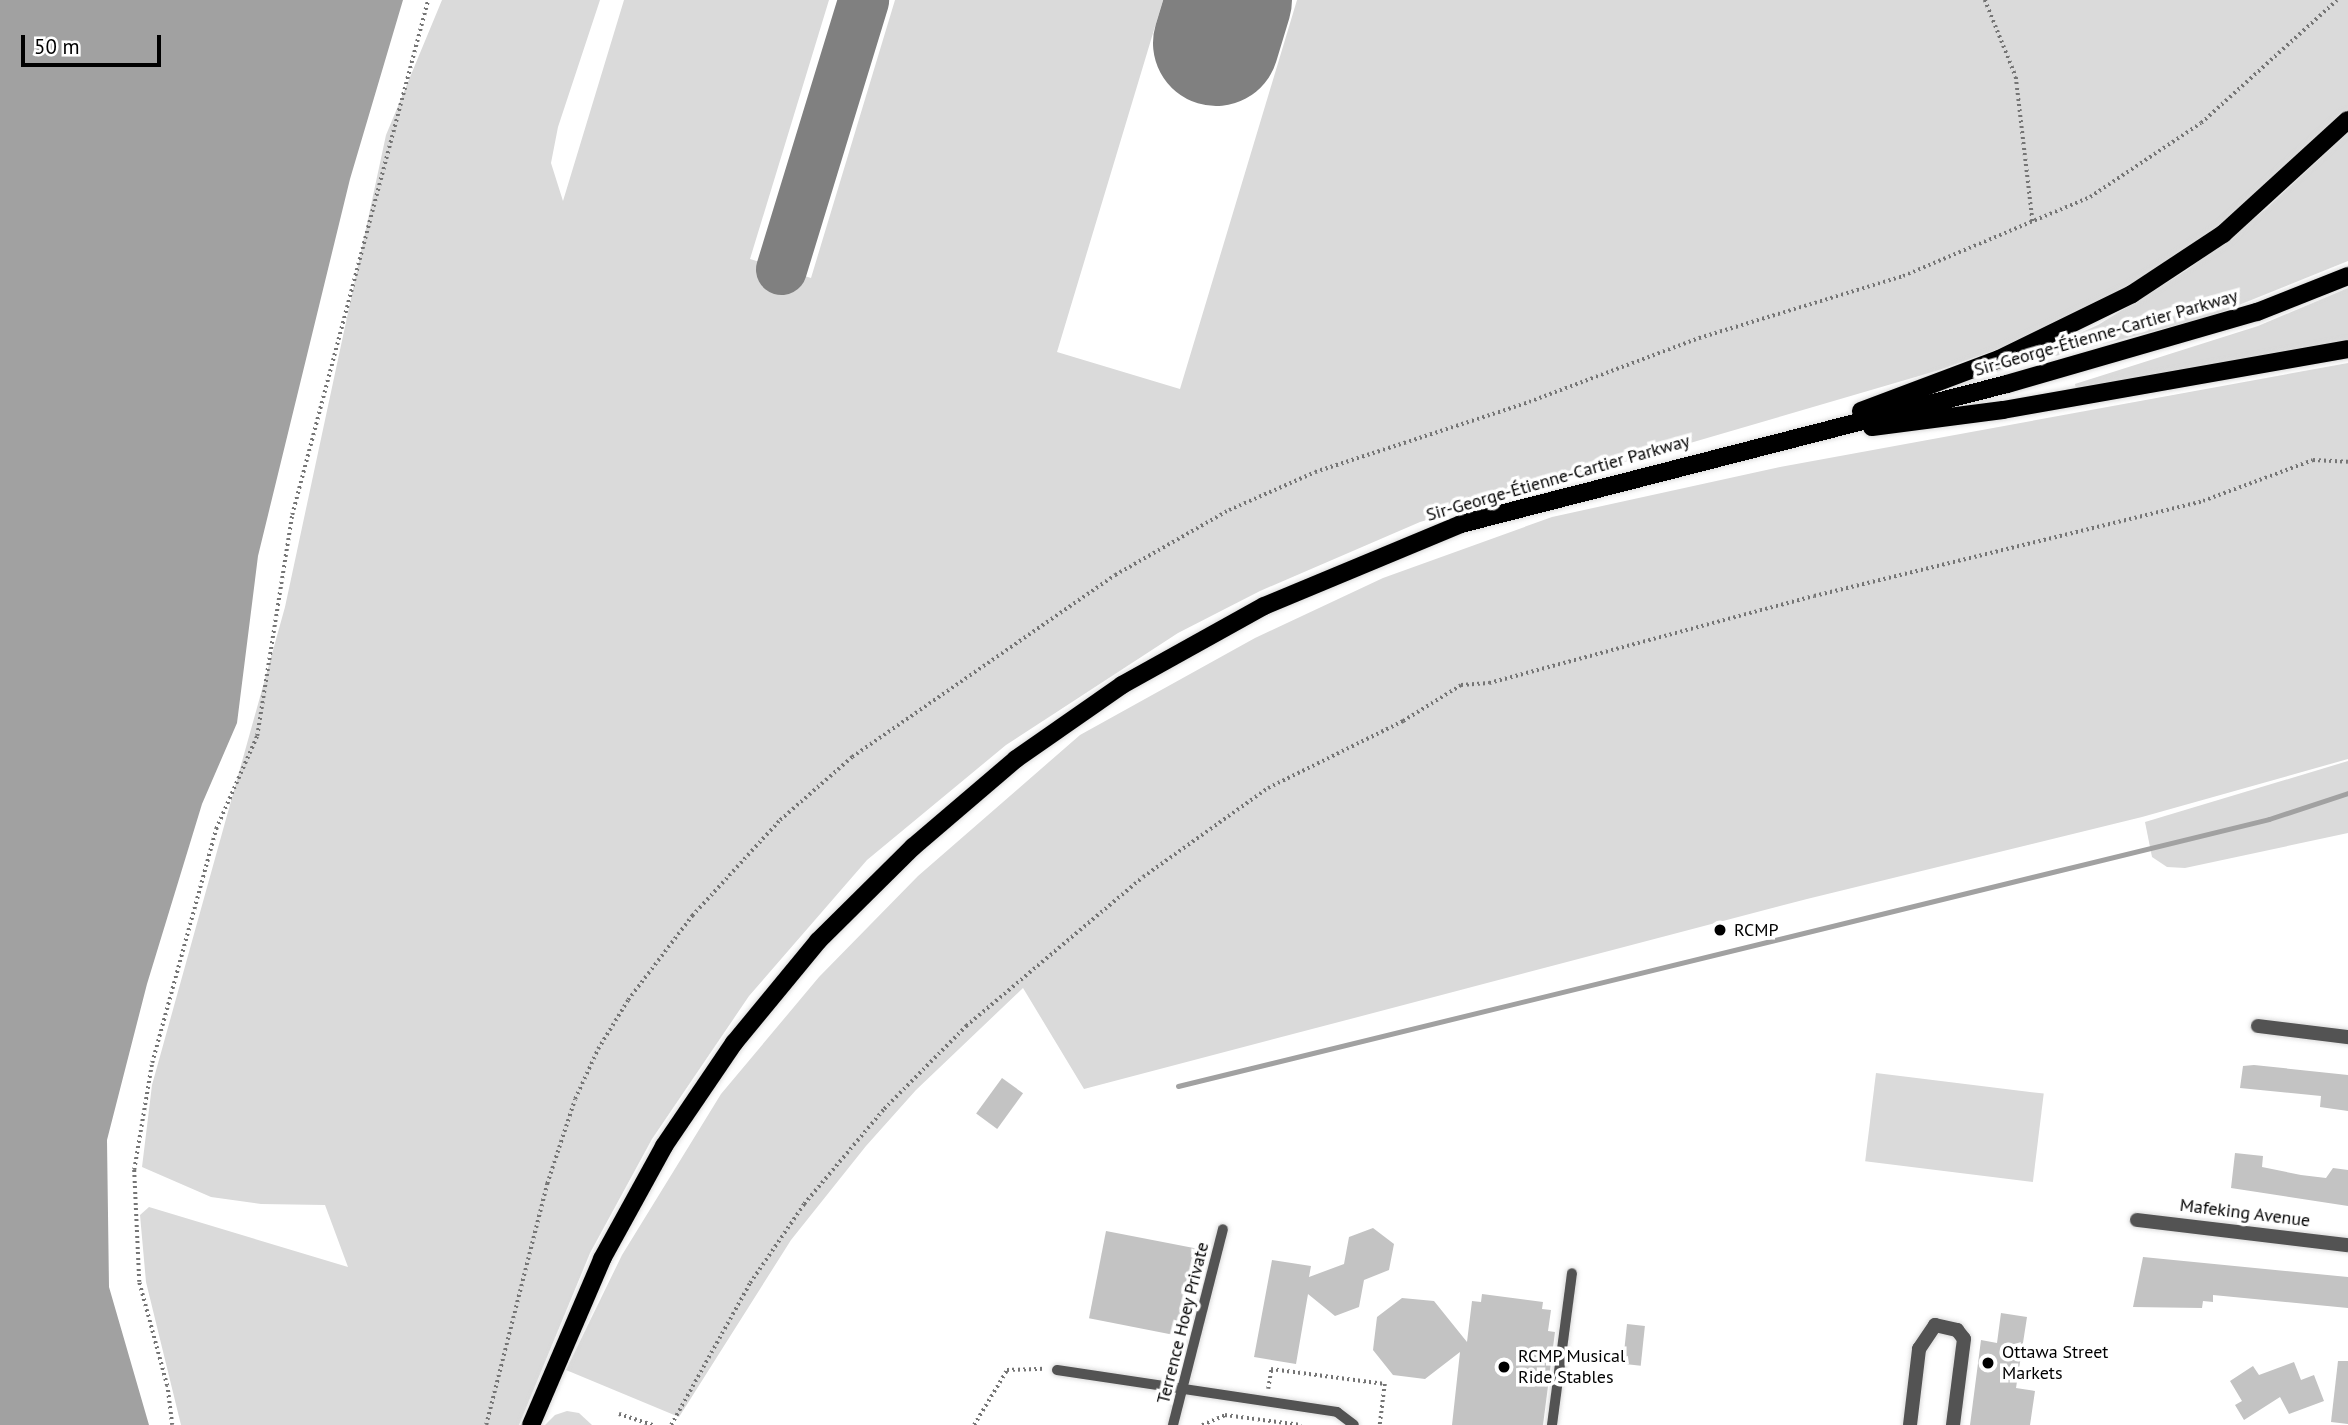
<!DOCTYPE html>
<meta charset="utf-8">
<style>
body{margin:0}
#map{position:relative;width:2348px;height:1425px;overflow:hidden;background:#fff;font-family:"PT Sans",sans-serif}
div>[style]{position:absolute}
.green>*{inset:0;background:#dadada;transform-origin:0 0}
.water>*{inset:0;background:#a1a1a1}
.stream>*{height:5px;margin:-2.5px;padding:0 2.5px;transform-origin:2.5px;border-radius:2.5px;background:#a1a1a1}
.taxiway>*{height:51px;margin:-25.5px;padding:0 25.5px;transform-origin:25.5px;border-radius:25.5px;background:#808080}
.runway>*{height:126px;margin:-63px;padding:0 63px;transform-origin:63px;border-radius:63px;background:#808080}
.building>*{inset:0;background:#c3c3c3;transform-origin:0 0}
.path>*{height:3.5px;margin-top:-1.75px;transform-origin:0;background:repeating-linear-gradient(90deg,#757575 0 2px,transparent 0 5.5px)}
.roads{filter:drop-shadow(0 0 2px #dbdbdb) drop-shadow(0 0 2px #dbdbdb)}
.lane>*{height:10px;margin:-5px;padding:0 5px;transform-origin:5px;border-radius:5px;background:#535353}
.street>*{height:14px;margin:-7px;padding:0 7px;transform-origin:7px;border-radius:7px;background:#535353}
.primary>*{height:18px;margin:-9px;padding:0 9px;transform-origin:9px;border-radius:9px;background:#000}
.dots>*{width:19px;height:19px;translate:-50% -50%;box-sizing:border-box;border:4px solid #fff;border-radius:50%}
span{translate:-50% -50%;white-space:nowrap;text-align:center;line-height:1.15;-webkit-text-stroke:7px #fff;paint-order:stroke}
.street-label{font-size:18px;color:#000}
.poi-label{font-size:18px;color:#000}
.left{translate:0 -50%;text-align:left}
.scale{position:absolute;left:21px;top:35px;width:140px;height:32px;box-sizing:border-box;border:4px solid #000;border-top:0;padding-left:9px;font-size:21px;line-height:24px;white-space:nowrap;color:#000;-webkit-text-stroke:5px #fff;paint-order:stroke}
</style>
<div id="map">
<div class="green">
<div style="clip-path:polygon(442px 0,600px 0,558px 127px,551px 163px,563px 201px,624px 0,829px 0,750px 259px,811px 278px,895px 0,1163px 0,1057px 352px,1180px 389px,1297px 0,2348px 0,2348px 111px,2220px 228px,2131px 287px,2043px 333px,1936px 371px,1420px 522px,1260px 591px,1178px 633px,1006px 745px,867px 860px,749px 996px,652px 1139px,590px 1253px,519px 1425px,181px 1425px,146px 1282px,140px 1215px,149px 1207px,348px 1267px,325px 1205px,261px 1204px,211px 1197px,142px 1167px,152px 1085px,285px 607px,386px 135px)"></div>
<div style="clip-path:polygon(2348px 132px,2348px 261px,2209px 317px,1993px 372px,2098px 325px,2187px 270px,2266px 209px)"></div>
<div style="clip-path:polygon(2348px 288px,2348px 342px,2076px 389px,2075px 384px,2258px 326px)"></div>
<div style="clip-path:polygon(2348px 363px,2348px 759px,2142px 817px,1807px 899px,1084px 1089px,1023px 988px,916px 1090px,866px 1146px,791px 1240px,679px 1417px,566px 1370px,622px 1255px,721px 1094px,819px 977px,918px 876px,1080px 735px,1255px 638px,1383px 578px,1552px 517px,1780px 467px)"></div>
<div style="clip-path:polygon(2348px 761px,2348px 833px,2185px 868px,2167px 867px,2152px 857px,2145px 822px)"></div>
<div style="left:1876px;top:1073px;width:169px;height:89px;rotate:7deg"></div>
<div style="clip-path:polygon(567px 1411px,579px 1413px,592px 1425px,545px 1425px,555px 1415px)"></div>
</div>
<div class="water">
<div style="clip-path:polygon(0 0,403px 0,350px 179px,258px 556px,237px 723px,202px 804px,147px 984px,107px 1140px,109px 1287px,149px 1425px,0 1425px)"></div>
</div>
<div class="stream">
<div style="left:1178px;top:1086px;width:1123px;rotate:-13.75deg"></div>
<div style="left:2269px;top:819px;width:83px;rotate:-18.2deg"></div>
</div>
<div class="taxiway">
<div style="left:781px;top:269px;width:281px;rotate:-73deg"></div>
</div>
<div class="runway">
<div style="left:1216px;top:43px;width:45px;rotate:-73.2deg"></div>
</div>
<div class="building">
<div style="clip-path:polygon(2254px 1065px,2348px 1075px,2348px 1111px,2320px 1107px,2321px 1096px,2240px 1088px,2243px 1066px)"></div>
<div style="left:1002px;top:1078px;width:26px;height:44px;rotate:36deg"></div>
<div style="clip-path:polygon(2235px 1153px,2263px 1156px,2262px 1167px,2301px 1175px,2326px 1178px,2333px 1168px,2348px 1170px,2348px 1206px,2231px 1188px)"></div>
<div style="clip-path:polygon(1373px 1228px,1394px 1244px,1389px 1270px,1364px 1280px,1359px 1307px,1335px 1316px,1308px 1294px,1296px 1364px,1254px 1357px,1272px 1260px,1311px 1266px,1309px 1277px,1344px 1264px,1349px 1237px)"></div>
<div style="left:1106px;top:1231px;width:92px;height:89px;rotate:11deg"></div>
<div style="clip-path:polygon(2143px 1257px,2348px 1277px,2348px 1308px,2213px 1295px,2213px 1302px,2203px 1301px,2202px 1308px,2133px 1307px)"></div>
<div style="clip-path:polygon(1482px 1294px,1543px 1302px,1542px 1309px,1551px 1310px,1548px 1331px,1555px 1332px,1543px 1425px,1452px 1425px,1460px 1352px,1425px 1379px,1393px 1375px,1373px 1350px,1377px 1317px,1402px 1298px,1434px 1301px,1467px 1342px,1472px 1301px,1481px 1302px)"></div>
<div style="clip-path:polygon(2001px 1313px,2027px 1317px,2016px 1388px,2035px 1391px,2030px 1425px,1970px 1425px,1981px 1340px,1997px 1343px)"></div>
<div style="left:1627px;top:1324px;width:18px;height:40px;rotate:6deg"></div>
<div style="clip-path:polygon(2338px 1361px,2348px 1361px,2348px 1424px,2331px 1422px)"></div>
<div style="clip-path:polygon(2294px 1362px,2301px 1380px,2314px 1375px,2324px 1401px,2289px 1414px,2280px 1397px,2244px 1420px,2235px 1405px,2242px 1401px,2230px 1381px,2253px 1366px,2259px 1375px)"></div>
</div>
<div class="path">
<div style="left:1985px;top:0;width:83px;rotate:68.1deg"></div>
<div style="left:2016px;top:77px;width:147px;rotate:83.4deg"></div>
<div style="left:1268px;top:1389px;width:20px;rotate:-81deg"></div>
<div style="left:1271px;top:1369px;width:115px;rotate:7.5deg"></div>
<div style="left:1385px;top:1384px;width:41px;rotate:97deg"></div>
<div style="left:619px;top:1414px;width:36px;rotate:18deg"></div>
<div style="left:172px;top:1425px;width:39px;rotate:-97deg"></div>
<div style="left:167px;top:1386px;width:108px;rotate:-105.1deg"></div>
<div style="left:139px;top:1282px;width:112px;rotate:-92.6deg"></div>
<div style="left:134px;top:1170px;width:109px;rotate:-80.5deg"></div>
<div style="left:152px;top:1063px;width:243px;rotate:-74.7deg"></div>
<div style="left:216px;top:829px;width:102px;rotate:-66.2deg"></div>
<div style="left:257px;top:736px;width:224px;rotate:-81deg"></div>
<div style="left:292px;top:515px;width:533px;rotate:-75.21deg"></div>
<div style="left:486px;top:1425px;width:249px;rotate:-75.8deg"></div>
<div style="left:547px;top:1184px;width:89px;rotate:-71.8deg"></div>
<div style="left:575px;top:1099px;width:55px;rotate:-65.3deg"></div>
<div style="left:598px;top:1049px;width:57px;rotate:-58.5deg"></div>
<div style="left:628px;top:1000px;width:106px;rotate:-52.7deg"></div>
<div style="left:692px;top:916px;width:130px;rotate:-47.5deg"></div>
<div style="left:780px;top:820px;width:96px;rotate:-41.2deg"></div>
<div style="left:852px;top:757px;width:320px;rotate:-34.7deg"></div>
<div style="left:1115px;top:575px;width:131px;rotate:-29.7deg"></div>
<div style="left:1229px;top:510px;width:94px;rotate:-23.8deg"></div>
<div style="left:1315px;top:472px;width:225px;rotate:-18.1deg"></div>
<div style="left:1529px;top:402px;width:182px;rotate:-20.6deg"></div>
<div style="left:1699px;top:338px;width:213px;rotate:-16.9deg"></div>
<div style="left:1903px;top:276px;width:203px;rotate:-22.9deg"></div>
<div style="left:2090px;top:197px;width:133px;rotate:-33.7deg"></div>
<div style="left:2201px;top:123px;width:183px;rotate:-42.1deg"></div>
<div style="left:671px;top:1425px;width:162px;rotate:-60.9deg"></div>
<div style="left:750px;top:1283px;width:96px;rotate:-55.6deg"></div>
<div style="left:804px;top:1204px;width:124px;rotate:-49.9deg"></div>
<div style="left:884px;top:1109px;width:117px;rotate:-45.3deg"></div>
<div style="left:966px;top:1026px;width:231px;rotate:-40.1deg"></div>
<div style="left:1143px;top:877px;width:153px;rotate:-35.5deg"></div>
<div style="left:1268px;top:788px;width:151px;rotate:-26.4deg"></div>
<div style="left:1403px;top:721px;width:68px;rotate:-31.8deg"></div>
<div style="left:1461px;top:685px;width:28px;rotate:-4deg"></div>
<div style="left:1489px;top:683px;width:336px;rotate:-15deg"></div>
<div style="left:1814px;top:596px;width:400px;rotate:-13.7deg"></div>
<div style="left:2203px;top:501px;width:117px;rotate:-20.4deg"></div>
<div style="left:2313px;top:460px;width:35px;rotate:3deg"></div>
<div style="left:974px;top:1425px;width:64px;rotate:-59deg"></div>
<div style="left:1007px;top:1370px;width:37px;rotate:-2deg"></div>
<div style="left:1202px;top:1425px;width:25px;rotate:-23deg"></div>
<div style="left:1225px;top:1415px;width:77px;rotate:7.5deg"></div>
</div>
<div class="roads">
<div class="lane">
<div style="left:1057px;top:1370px;width:283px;rotate:8.5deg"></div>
<div style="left:1337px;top:1412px;width:21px;rotate:37deg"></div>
<div style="left:1173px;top:1425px;width:202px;rotate:-75.7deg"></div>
<div style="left:1552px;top:1425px;width:153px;rotate:-82.5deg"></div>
</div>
<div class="street">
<div style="left:2258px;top:1026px;width:91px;rotate:7deg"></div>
<div style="left:2137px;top:1220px;width:212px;rotate:6.8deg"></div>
<div style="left:1910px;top:1425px;width:77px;rotate:-83.2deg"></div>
<div style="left:1919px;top:1349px;width:29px;rotate:-56deg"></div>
<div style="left:1935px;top:1325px;width:23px;rotate:13deg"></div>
<div style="left:1957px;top:1330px;width:11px;rotate:52deg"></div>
<div style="left:1964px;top:1339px;width:87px;rotate:97.3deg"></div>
</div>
<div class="primary">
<div style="left:1861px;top:411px;width:147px;rotate:-20.6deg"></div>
<div style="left:1999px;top:359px;width:148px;rotate:-26deg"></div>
<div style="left:2132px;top:294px;width:109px;rotate:-33.4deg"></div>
<div style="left:2223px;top:234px;width:169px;rotate:-42.4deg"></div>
<div style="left:1872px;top:427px;width:132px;rotate:-7.4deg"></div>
<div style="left:2003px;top:410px;width:350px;rotate:-10deg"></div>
<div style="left:531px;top:1425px;width:181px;rotate:-66.8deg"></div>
<div style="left:602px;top:1259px;width:129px;rotate:-61.2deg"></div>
<div style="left:664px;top:1146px;width:125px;rotate:-55.8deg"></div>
<div style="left:734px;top:1043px;width:132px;rotate:-50.5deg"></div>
<div style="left:818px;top:941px;width:134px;rotate:-44.7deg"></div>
<div style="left:913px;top:847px;width:135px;rotate:-40.5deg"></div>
<div style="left:1016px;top:759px;width:129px;rotate:-34.9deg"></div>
<div style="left:1122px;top:685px;width:162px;rotate:-29.1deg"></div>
<div style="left:1264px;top:606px;width:213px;rotate:-22.6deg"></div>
<div style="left:1461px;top:524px;width:564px;rotate:-14.38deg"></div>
<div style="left:2007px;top:384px;width:260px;rotate:-16.1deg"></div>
<div style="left:2257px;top:312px;width:98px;rotate:-21.6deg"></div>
</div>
</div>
<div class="dots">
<div style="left:1720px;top:930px;background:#000"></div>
<div style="left:1988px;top:1363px;background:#000"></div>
<div style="left:1504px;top:1367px;background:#000"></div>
</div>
<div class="street-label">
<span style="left:2106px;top:333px;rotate:-16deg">Sir-George-Étienne-Cartier Parkway</span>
<span style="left:1558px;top:478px;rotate:-16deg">Sir-George-Étienne-Cartier Parkway</span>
<span style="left:2245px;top:1213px;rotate:7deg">Mafeking Avenue</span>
<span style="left:1183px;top:1323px;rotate:-76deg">Terrence Hoey Private</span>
</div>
<div class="poi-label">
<span class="left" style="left:1734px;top:930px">RCMP</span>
<span class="left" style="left:2002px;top:1363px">Ottawa Street<br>Markets</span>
<span class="left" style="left:1518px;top:1367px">RCMP Musical<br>Ride Stables</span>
</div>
<div class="scale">50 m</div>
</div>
